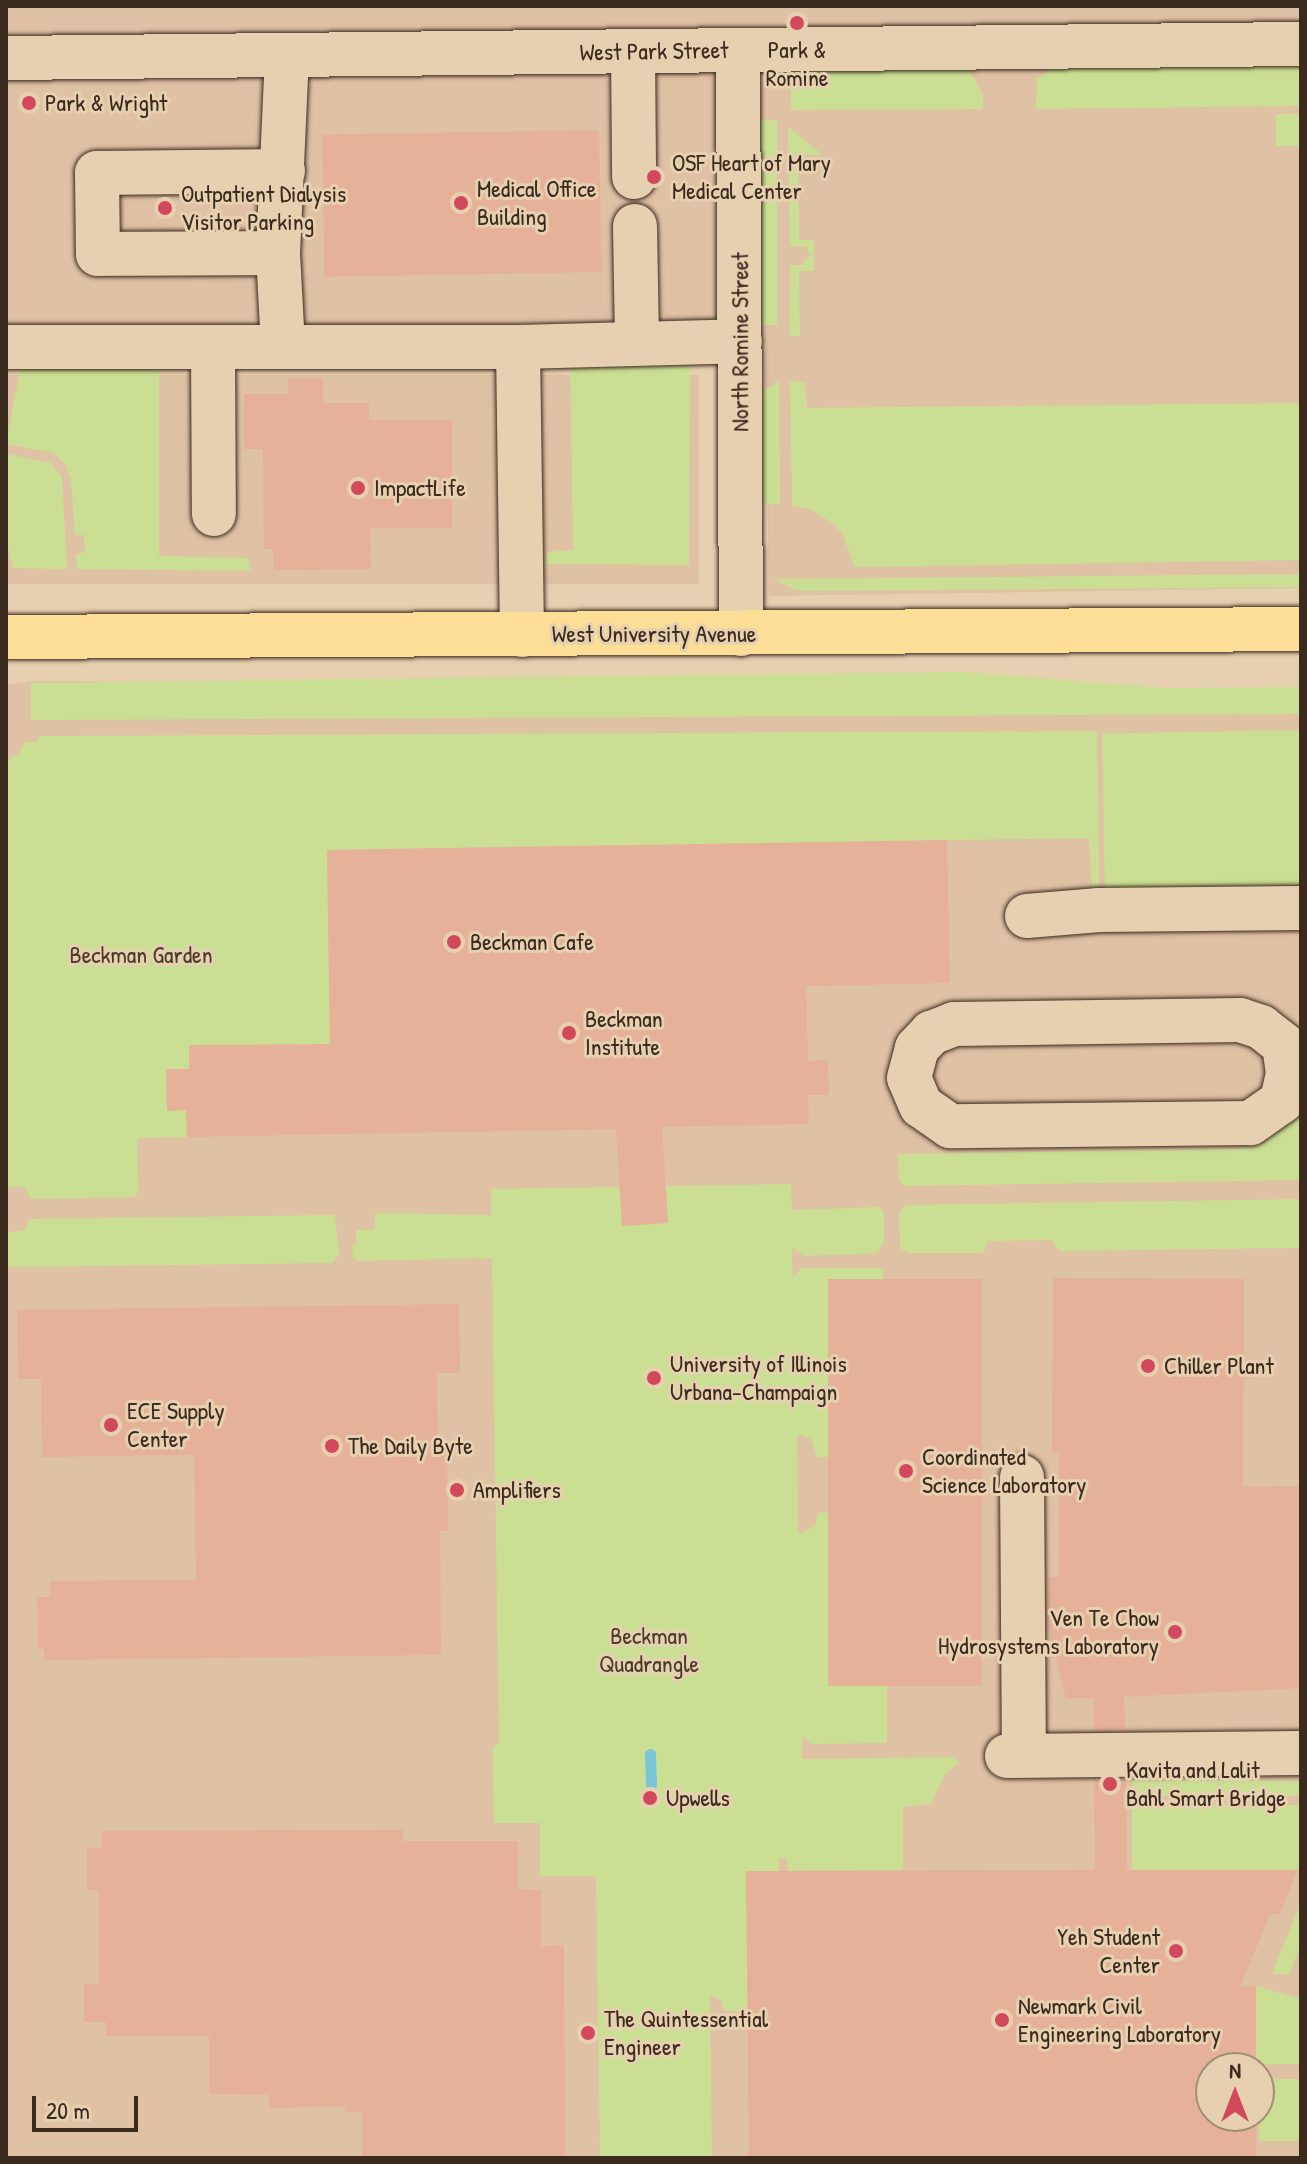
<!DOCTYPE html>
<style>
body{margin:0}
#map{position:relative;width:1307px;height:2164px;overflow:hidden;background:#e7d0b0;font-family:"Patrick Hand",sans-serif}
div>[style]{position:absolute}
.built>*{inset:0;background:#dfc1a3;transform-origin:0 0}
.green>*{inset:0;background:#cadf94;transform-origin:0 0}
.stream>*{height:11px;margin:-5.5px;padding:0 5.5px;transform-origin:5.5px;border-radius:5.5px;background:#79c7d6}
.building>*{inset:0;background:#e5b299;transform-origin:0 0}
.roads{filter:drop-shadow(0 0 2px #3b2a1e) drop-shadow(0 0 2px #3b2a1e)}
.minor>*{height:44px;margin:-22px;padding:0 22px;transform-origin:22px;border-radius:22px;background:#e7d0b0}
.major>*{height:44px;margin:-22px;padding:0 22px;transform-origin:22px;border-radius:22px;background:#fcde96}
.dots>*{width:22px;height:22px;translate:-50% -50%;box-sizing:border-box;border:4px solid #e7d0b0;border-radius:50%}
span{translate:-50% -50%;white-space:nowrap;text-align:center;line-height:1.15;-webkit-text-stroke:6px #e7d0b0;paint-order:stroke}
.poi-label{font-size:24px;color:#3b2a1e}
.left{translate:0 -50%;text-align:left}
.right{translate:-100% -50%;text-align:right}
.street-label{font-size:24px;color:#3b2a1e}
.park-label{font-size:24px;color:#493c2a}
.frame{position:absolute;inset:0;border:8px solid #3b2a1e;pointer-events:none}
.north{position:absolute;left:1195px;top:2052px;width:80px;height:80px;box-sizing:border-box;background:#e7d0b0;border:2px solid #a28e76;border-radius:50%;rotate:0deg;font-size:22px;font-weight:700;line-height:32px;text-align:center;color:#3b2a1e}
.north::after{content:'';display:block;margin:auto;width:28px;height:36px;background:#d1495b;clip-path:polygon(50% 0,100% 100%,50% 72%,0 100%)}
.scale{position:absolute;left:32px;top:2096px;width:106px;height:36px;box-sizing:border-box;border:4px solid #3b2a1e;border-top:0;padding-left:10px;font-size:24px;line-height:28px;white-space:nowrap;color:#3b2a1e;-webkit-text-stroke:6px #e7d0b0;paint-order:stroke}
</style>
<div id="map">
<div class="built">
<div style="clip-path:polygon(6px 6px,1301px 6px,1301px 588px,769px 596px,765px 349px,6px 350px)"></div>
<div style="left:699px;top:375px;width:209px;height:693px;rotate:90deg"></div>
<div style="clip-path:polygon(evenodd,30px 681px,1301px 689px,1301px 2158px,6px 2158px,6px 685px,30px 681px,1211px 2068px,1259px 2068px,1259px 2116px,1211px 2116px,1211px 2068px)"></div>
</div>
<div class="green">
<div style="clip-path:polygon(1301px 65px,1301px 106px,1036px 109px,1037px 79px,1056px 67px)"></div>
<div style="clip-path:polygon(969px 69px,983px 95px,983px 109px,791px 110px,791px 71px)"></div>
<div style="left:1276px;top:114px;width:25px;height:32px"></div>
<div style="left:759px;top:120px;width:18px;height:205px"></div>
<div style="clip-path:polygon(788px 127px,823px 155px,798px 155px,799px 240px,814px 240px,814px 271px,799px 271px,800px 336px,790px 336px,790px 265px,802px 265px,810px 255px,807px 247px,790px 246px)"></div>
<div style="clip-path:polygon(570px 358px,690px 359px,689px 565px,545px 564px,547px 552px,573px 550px)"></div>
<div style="clip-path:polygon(159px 363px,159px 556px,248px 558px,251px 571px,77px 569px,76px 554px,85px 552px,84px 535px,75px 535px,71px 480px,65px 464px,54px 453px,6px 444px,21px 364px)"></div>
<div style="clip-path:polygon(779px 381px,780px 504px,761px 504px,761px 403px,764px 391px)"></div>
<div style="clip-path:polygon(790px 381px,805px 383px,807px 408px,1301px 403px,1301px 560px,854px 567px,843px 534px,832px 523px,812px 510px,792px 505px)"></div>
<div style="clip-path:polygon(6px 454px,51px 463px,62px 477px,67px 569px,13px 568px,6px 539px)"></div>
<div style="clip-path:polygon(1301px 574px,1301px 587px,807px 591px,795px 590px,775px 579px)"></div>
<div style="clip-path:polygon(963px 672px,1166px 688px,1301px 687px,1301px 714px,31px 720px,31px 683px)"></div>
<div style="left:1299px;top:730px;width:155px;height:197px;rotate:89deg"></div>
<div style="clip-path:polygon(1097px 731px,1099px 889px,1092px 889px,1089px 838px,327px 850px,330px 1044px,189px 1046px,189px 1069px,166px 1070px,167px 1111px,186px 1110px,187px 1137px,137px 1138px,138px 1192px,134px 1197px,31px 1199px,24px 1187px,6px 1186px,6px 762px,19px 753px,25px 742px,37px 742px,39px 736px)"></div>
<div style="clip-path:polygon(1301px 1105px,1301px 1180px,905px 1186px,899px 1181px,898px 1154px,1242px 1149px,1264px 1143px,1290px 1121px)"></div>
<div style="clip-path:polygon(791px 1184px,792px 1210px,880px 1207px,884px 1213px,884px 1241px,878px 1253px,805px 1256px,792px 1247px,793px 1278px,801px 1268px,883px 1268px,883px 1280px,829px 1280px,830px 1457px,817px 1457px,811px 1439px,797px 1434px,798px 1534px,815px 1526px,818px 1513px,830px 1512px,831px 1686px,887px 1686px,887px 1743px,811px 1744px,802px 1736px,802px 1759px,954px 1757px,959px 1763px,945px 1774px,931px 1804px,903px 1807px,903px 1870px,788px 1871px,787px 1858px,779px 1858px,779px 1871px,746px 1871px,748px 2011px,724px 2011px,721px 2000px,710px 1996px,712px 2158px,600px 2158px,596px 1876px,540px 1876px,540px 1823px,494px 1823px,493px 1749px,499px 1741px,492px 1258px,358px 1261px,353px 1258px,352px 1245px,356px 1245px,356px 1230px,375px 1230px,375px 1213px,491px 1215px,491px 1189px)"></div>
<div style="clip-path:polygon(1301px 1199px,1301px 1248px,1059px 1251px,1052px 1240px,988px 1241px,983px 1253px,909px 1253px,901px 1249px,900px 1243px,899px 1215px,905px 1205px)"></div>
<div style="clip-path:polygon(335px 1215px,339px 1255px,332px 1263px,6px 1267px,6px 1232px,24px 1231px,30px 1219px)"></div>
<div style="left:1301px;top:1781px;width:15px;height:169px;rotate:90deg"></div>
<div style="left:1301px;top:1805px;width:65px;height:169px;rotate:90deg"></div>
<div style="clip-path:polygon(1301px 1902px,1301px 1945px,1289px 1974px,1272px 1974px)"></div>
<div style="clip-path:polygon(1256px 1986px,1301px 1999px,1301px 2064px,1256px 2064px)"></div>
<div style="left:1259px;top:2079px;width:42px;height:62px"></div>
</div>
<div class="stream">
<div style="left:650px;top:1754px;width:30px;rotate:88deg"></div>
</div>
<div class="building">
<div style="left:599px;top:130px;width:142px;height:277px;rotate:89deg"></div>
<div style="clip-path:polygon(288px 378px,323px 378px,323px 403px,369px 403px,369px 420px,452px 420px,452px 528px,370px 528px,371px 569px,274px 570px,273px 549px,264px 549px,263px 449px,244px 449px,244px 394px,288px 394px)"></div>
<div style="clip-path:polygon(947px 840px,950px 983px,806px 986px,808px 1061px,828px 1060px,829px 1095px,808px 1095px,809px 1124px,662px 1127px,668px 1223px,622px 1226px,616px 1129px,187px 1137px,186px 1110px,167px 1111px,166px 1069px,189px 1069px,189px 1045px,330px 1044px,327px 850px)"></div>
<div style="clip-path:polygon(1053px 1278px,1244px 1279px,1243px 1487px,1301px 1486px,1301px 1688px,1124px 1697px,1125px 1730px,1094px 1730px,1094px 1698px,1066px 1698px,1048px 1627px,1048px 1577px,1059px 1577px,1059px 1453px,1052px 1453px)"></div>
<div style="left:982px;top:1279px;width:407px;height:154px;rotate:90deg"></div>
<div style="clip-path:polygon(459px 1304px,460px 1373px,437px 1373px,438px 1452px,447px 1452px,448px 1531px,440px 1531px,441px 1655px,44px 1660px,44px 1649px,38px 1649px,37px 1597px,50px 1597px,50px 1581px,196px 1580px,194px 1455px,42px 1457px,41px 1379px,18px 1379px,17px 1310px)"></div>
<div style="clip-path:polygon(1094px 1780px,1126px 1780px,1127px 1870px,1297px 1870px,1280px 1914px,1270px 1914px,1240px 1987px,1256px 1986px,1256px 2068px,1211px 2068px,1211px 2116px,1256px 2116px,1256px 2158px,749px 2158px,746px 1871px,1095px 1870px)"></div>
<div style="clip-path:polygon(403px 1830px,403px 1841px,518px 1841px,518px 1889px,541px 1890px,541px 1946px,564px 1945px,565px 2158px,362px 2158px,362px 2112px,345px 2112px,345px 2106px,270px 2108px,268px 2095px,209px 2094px,209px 2036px,106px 2036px,106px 2022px,84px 2022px,84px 1984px,99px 1984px,99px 1890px,87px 1890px,87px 1848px,102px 1848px,102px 1831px)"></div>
</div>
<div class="roads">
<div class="minor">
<div style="left:738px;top:50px;width:584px;rotate:89.71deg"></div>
<div style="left:633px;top:51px;width:126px;rotate:89.5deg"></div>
<div style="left:6px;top:58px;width:1295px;rotate:-0.62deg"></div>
<div style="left:635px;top:226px;width:117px;rotate:89deg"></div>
<div style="left:278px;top:253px;width:180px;rotate:179.7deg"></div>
<div style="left:98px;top:254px;width:81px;rotate:-90.7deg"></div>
<div style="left:97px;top:173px;width:186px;rotate:-0.6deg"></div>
<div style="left:283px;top:346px;width:93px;rotate:-93.1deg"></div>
<div style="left:278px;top:253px;width:198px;rotate:-87.4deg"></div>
<div style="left:6px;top:347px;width:512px"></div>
<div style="left:518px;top:347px;width:222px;rotate:-1.5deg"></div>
<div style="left:518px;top:347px;width:288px;rotate:89.2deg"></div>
<div style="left:213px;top:348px;width:166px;rotate:89.7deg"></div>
<div style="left:1027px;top:916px;width:72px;rotate:-4.8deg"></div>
<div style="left:1099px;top:910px;width:202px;rotate:-0.6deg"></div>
<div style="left:1240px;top:1020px;width:22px;rotate:18deg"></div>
<div style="left:1261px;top:1027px;width:29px;rotate:38deg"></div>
<div style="left:1284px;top:1045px;width:29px;rotate:82deg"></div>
<div style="left:1288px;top:1074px;width:28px;rotate:103deg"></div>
<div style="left:1282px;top:1101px;width:39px;rotate:145deg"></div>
<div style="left:1250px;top:1123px;width:300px;rotate:179.4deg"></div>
<div style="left:950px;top:1126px;width:35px;rotate:-145deg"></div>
<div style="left:921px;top:1106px;width:30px;rotate:-113deg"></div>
<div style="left:909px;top:1078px;width:31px;rotate:-75deg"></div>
<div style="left:917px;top:1048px;width:21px;rotate:-47deg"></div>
<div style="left:931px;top:1033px;width:25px;rotate:-21deg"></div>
<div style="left:954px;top:1024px;width:286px;rotate:-0.8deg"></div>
<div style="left:1022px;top:1477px;width:278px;rotate:89.6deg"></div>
<div style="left:1007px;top:1756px;width:294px;rotate:-0.6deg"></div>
</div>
<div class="major">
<div style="left:6px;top:637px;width:1295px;rotate:-0.35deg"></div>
</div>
</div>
<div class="dots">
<div style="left:797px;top:23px;background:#d1495b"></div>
<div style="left:29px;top:103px;background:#d1495b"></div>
<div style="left:654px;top:177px;background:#d1495b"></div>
<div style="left:461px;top:203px;background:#d1495b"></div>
<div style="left:165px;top:208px;background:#d1495b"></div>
<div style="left:358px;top:488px;background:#d1495b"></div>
<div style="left:454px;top:942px;background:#d1495b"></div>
<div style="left:569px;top:1033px;background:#d1495b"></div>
<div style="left:1148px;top:1366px;background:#d1495b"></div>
<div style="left:654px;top:1378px;background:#d1495b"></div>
<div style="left:111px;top:1425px;background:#d1495b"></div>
<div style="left:332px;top:1446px;background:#d1495b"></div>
<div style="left:906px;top:1471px;background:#d1495b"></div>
<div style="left:457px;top:1490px;background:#d1495b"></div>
<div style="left:1175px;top:1632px;background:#d1495b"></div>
<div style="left:1110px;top:1784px;background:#d1495b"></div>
<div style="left:650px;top:1798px;background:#d1495b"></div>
<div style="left:1176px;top:1951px;background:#d1495b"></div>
<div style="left:1002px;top:2020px;background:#d1495b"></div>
<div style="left:588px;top:2033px;background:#d1495b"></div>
</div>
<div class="poi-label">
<span style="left:797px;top:64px">Park &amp;<br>Romine</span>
<span class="left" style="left:45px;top:103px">Park &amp; Wright</span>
<span class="left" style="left:672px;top:177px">OSF Heart of Mary<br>Medical Center</span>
<span class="left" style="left:477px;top:203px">Medical Office<br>Building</span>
<span class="left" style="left:181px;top:208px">Outpatient Dialysis<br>Visitor Parking</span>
<span class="left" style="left:374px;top:488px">ImpactLife</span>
<span class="left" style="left:470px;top:942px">Beckman Cafe</span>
<span class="left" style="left:585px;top:1033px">Beckman<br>Institute</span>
<span class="left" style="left:670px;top:1378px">University of Illinois<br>Urbana-Champaign</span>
<span class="left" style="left:1164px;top:1366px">Chiller Plant</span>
<span class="left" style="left:127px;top:1425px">ECE Supply<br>Center</span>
<span class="left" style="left:348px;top:1446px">The Daily Byte</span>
<span class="left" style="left:922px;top:1471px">Coordinated<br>Science Laboratory</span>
<span class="left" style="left:473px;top:1490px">Amplifiers</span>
<span class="right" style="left:1159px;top:1632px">Ven Te Chow<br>Hydrosystems Laboratory</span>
<span class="left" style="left:1126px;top:1784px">Kavita and Lalit<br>Bahl Smart Bridge</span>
<span class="left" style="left:666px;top:1798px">Upwells</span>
<span class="right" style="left:1160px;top:1951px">Yeh Student<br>Center</span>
<span class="left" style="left:1018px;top:2020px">Newmark Civil<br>Engineering Laboratory</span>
<span class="left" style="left:604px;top:2033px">The Quintessential<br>Engineer</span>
</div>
<div class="street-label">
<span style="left:654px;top:51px;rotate:-1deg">West Park Street</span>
<span style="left:740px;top:342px;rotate:-90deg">North Romine Street</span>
<span style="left:654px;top:634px">West University Avenue</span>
</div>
<div class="park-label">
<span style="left:141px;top:955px">Beckman Garden</span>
<span style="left:649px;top:1650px">Beckman<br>Quadrangle</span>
</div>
<div class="frame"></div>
<div class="north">N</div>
<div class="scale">20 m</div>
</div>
